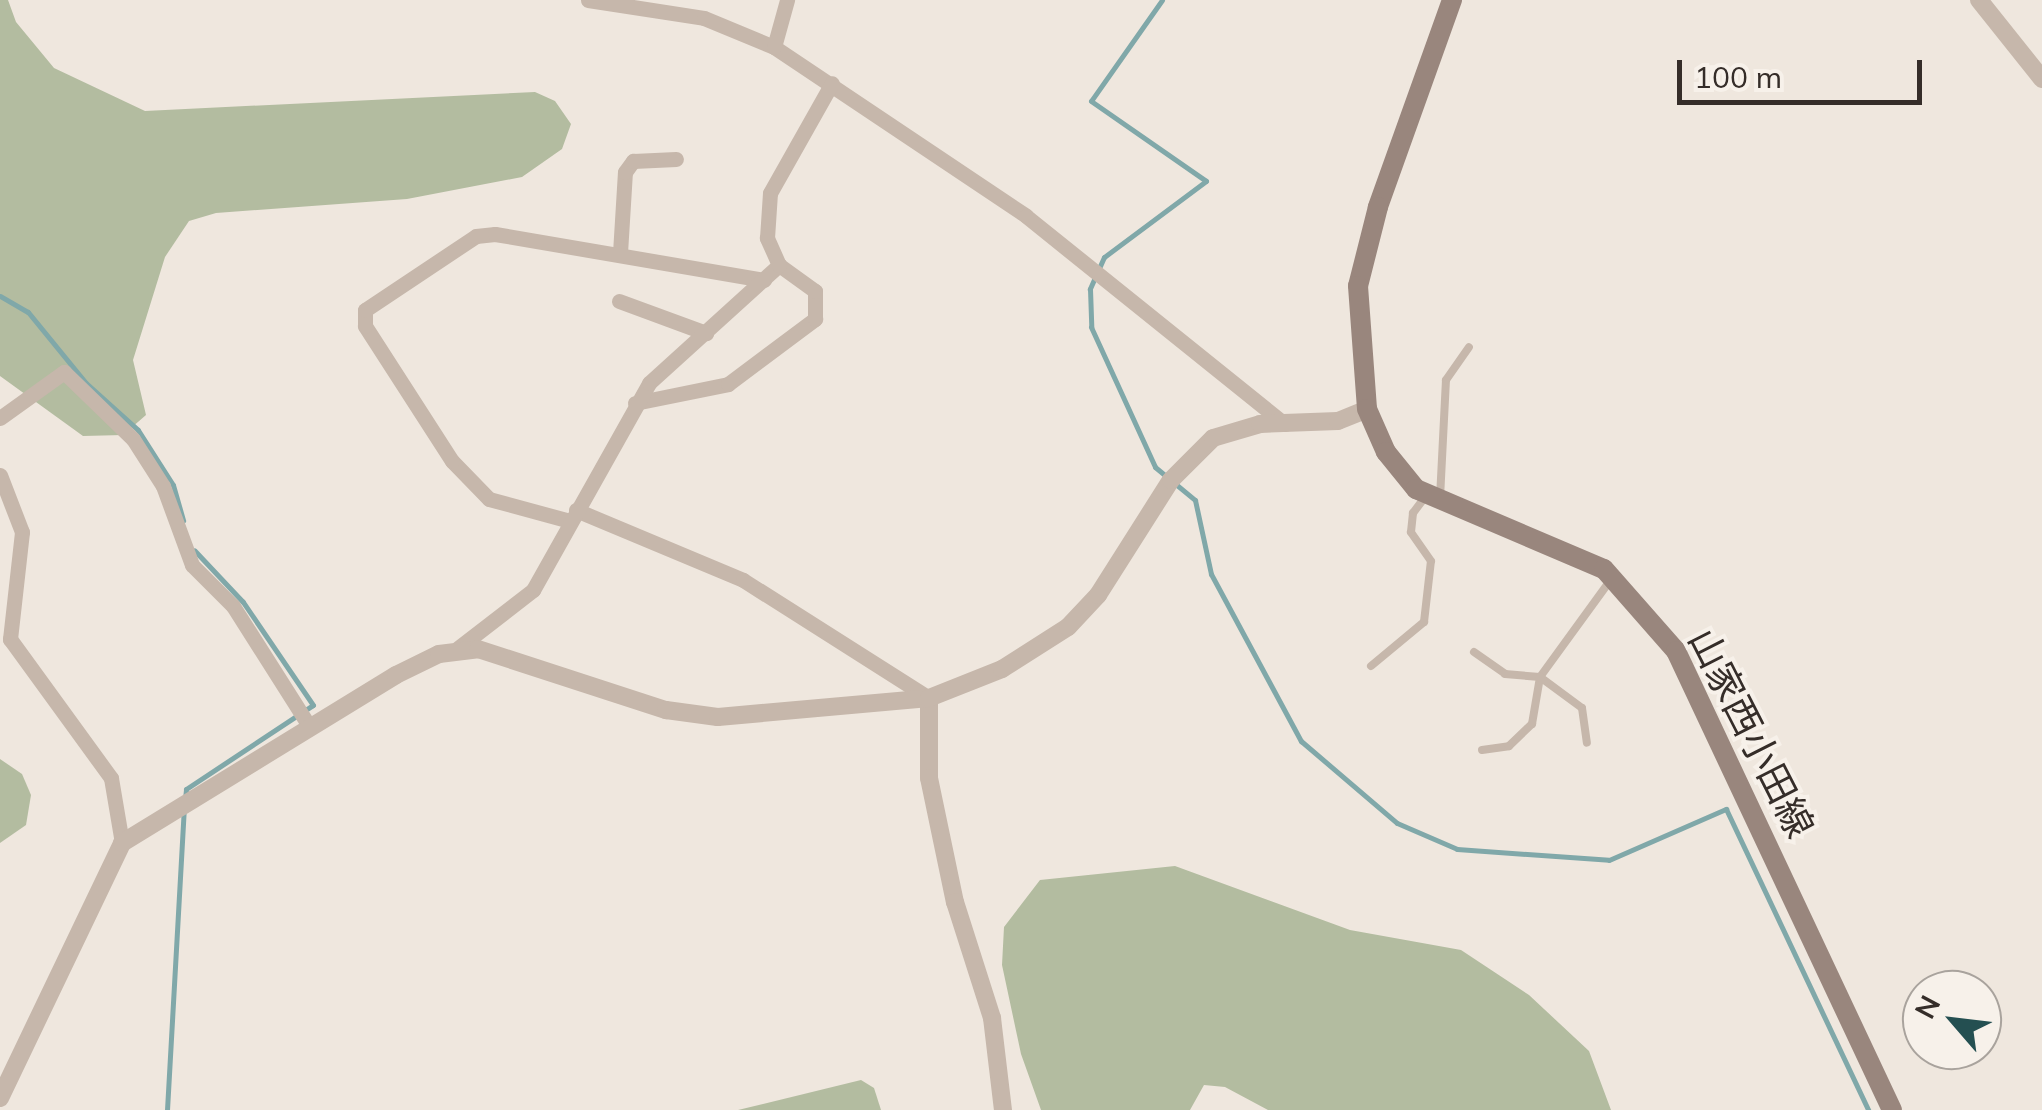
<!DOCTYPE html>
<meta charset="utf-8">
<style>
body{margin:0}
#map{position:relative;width:2042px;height:1110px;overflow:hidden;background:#efe7de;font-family:Mulish,"Noto Sans JP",sans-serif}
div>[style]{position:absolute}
.green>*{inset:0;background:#b3bca0}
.stream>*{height:5px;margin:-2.5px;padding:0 2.5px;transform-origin:2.5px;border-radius:2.5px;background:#80a8a9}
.service>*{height:8px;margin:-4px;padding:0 4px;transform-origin:4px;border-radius:4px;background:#c6b7ab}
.minor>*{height:15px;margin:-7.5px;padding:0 7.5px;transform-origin:7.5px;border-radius:7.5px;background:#c6b7ab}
.tertiary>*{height:18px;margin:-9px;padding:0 9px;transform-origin:9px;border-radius:9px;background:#c6b7ab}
.secondary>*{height:20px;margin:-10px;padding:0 10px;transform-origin:10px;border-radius:10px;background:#99867d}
span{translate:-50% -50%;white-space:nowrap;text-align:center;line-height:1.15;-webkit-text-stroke:8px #f7f1ea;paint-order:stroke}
.street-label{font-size:38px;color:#352d29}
.north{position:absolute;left:1902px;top:970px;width:100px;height:100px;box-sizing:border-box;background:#f7f1ea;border:2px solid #a9a39d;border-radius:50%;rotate:298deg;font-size:28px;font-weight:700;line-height:40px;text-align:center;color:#352d29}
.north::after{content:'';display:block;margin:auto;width:35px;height:45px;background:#244f51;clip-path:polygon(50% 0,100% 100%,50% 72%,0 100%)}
.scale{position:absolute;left:1677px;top:60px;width:245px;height:45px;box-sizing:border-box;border:5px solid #352d29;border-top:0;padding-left:12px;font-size:30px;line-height:35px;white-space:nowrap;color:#352d29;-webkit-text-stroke:8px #f7f1ea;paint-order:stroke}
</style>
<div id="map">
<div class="green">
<div style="clip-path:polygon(0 0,8px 0,16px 22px,54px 68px,145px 111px,535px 92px,555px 101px,571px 124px,562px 149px,522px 177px,407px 199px,216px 213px,189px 221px,165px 257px,133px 360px,146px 415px,123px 435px,83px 436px,0 376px)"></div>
<div style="clip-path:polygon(0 759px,22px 774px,31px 795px,26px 825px,0 843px)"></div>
<div style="clip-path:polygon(1175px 866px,1350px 930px,1461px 950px,1529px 995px,1589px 1051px,1611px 1110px,1268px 1110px,1225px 1087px,1204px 1085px,1190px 1110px,1041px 1110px,1021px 1054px,1002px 965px,1004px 927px,1040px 880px)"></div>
<div style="clip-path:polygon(861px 1080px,874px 1088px,881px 1110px,738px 1110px)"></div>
</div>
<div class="stream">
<div style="left:1162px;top:0;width:123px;rotate:125.1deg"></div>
<div style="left:1091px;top:101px;width:140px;rotate:34.8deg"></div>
<div style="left:1206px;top:181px;width:127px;rotate:143.3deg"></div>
<div style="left:1104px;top:257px;width:35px;rotate:114deg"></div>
<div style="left:1090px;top:289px;width:38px;rotate:88deg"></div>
<div style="left:1091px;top:327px;width:154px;rotate:65.4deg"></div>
<div style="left:1155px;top:467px;width:52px;rotate:39.5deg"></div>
<div style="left:1195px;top:500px;width:76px;rotate:77.8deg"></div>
<div style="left:1211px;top:574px;width:190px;rotate:61.7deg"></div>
<div style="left:1301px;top:741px;width:126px;rotate:40.5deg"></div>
<div style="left:1397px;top:823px;width:65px;rotate:23.4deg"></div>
<div style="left:1457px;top:849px;width:152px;rotate:4.1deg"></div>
<div style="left:1609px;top:860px;width:128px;rotate:-23.6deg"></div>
<div style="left:1726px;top:809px;width:333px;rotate:64.7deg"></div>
<div style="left:0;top:296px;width:32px;rotate:30deg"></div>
<div style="left:28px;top:312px;width:92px;rotate:50.8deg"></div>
<div style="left:86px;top:383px;width:70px;rotate:42.1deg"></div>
<div style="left:138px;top:430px;width:65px;rotate:57.5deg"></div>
<div style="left:173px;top:485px;width:37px;rotate:74deg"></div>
<div style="left:185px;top:799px;width:10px;rotate:-84deg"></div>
<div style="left:186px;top:789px;width:152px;rotate:-33.5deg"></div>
<div style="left:313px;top:705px;width:125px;rotate:-124.2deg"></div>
<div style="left:243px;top:602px;width:71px;rotate:-133.3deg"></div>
<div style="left:167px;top:1110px;width:300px;rotate:-86.8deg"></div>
</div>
<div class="service">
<div style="left:1440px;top:498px;width:118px;rotate:-87.1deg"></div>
<div style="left:1446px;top:380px;width:40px;rotate:-55.1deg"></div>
<div style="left:1474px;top:652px;width:38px;rotate:35deg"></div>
<div style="left:1505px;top:674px;width:35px;rotate:5deg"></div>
<div style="left:1540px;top:677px;width:122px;rotate:-54deg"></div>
<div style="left:1371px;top:666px;width:69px;rotate:-39.7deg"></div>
<div style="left:1424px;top:622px;width:61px;rotate:-83.5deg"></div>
<div style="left:1431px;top:561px;width:35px;rotate:-125deg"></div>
<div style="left:1411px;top:532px;width:19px;rotate:-84deg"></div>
<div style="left:1413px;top:513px;width:20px;rotate:-53deg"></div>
<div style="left:1482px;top:750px;width:27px;rotate:-8deg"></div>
<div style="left:1509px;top:746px;width:32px;rotate:-44deg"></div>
<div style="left:1532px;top:724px;width:48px;rotate:-80.3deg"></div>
<div style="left:1540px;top:677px;width:52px;rotate:36.4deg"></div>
<div style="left:1582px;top:708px;width:35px;rotate:82deg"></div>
</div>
<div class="minor">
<div style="left:588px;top:0;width:117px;rotate:8.8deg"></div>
<div style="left:704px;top:18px;width:76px;rotate:22.5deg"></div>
<div style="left:774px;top:47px;width:303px;rotate:33.8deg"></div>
<div style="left:1026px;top:216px;width:332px;rotate:38.8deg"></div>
<div style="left:774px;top:47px;width:49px;rotate:-74.5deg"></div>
<div style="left:620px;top:253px;width:81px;rotate:-86.5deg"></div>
<div style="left:625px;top:172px;width:14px;rotate:-54deg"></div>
<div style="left:633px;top:161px;width:43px;rotate:-2.7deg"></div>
<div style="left:619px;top:301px;width:93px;rotate:20.2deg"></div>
<div style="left:635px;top:403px;width:95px;rotate:-11.5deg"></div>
<div style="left:728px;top:384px;width:109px;rotate:-36.8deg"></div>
<div style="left:815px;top:319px;width:28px;rotate:-90deg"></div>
<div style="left:815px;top:291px;width:44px;rotate:-144.2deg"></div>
<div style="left:0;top:418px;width:79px;rotate:-35.7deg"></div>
<div style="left:64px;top:372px;width:96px;rotate:44.2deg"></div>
<div style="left:133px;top:439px;width:56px;rotate:57.4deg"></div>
<div style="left:163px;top:486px;width:84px;rotate:69.8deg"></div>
<div style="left:192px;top:565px;width:58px;rotate:45deg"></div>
<div style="left:233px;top:606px;width:140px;rotate:57.6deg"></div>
<div style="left:0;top:475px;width:61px;rotate:68.9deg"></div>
<div style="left:22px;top:532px;width:108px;rotate:96.4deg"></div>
<div style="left:10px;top:639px;width:172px;rotate:54deg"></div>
<div style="left:111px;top:778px;width:66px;rotate:80.4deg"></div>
<div style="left:576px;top:510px;width:181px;rotate:22.7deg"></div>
<div style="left:743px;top:580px;width:220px;rotate:32.4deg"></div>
<div style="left:570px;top:521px;width:84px;rotate:-164.8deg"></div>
<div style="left:489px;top:499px;width:53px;rotate:-134.2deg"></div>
<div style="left:452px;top:461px;width:161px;rotate:-122.8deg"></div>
<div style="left:365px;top:326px;width:16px;rotate:-90deg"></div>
<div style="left:365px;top:310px;width:133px;rotate:-33.7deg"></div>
<div style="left:476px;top:236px;width:19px;rotate:-6deg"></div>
<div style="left:495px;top:234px;width:273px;rotate:9.7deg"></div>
<div style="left:458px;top:648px;width:95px;rotate:-37.7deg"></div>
<div style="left:533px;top:590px;width:237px;rotate:-60.7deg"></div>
<div style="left:649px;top:383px;width:176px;rotate:-42.2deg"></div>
<div style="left:779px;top:265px;width:30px;rotate:-114deg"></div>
<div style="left:767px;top:238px;width:45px;rotate:-86.2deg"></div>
<div style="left:770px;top:193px;width:126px;rotate:-60.6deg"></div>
</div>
<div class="tertiary">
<div style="left:1979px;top:0;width:101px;rotate:51.4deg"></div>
<div style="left:929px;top:698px;width:80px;rotate:90deg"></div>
<div style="left:929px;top:778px;width:127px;rotate:78.2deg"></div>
<div style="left:955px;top:902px;width:122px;rotate:72.3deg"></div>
<div style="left:992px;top:1018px;width:93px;rotate:83.2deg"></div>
<div style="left:0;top:1098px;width:283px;rotate:-64.4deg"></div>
<div style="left:122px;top:843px;width:321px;rotate:-31.5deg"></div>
<div style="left:396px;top:675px;width:48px;rotate:-26deg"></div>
<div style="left:439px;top:654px;width:39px;rotate:-7deg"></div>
<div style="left:478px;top:649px;width:198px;rotate:18deg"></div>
<div style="left:666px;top:710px;width:52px;rotate:7.7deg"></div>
<div style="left:718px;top:717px;width:212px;rotate:-5.1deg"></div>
<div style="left:929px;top:698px;width:79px;rotate:-21.7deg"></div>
<div style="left:1002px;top:669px;width:78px;rotate:-32.5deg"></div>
<div style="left:1068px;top:627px;width:44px;rotate:-46.8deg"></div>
<div style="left:1098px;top:595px;width:136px;rotate:-57.6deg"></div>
<div style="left:1171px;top:480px;width:59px;rotate:-45deg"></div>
<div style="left:1213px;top:438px;width:49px;rotate:-16.6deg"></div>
<div style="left:1260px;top:424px;width:78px;rotate:-2.2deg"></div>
<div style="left:1338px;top:421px;width:31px;rotate:-22deg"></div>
</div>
<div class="secondary">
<div style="left:1452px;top:0;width:220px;rotate:109.7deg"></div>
<div style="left:1378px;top:207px;width:81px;rotate:104.2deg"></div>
<div style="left:1358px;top:286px;width:123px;rotate:85.8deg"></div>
<div style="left:1367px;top:409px;width:47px;rotate:66.2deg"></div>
<div style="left:1386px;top:452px;width:48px;rotate:51deg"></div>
<div style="left:1416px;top:489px;width:204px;rotate:23.1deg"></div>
<div style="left:1604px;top:569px;width:109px;rotate:48.7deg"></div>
<div style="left:1676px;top:651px;width:507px;rotate:64.8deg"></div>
</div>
<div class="street-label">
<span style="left:1751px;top:733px;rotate:63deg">山家西小田線</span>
</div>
<div class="north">N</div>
<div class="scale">100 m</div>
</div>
